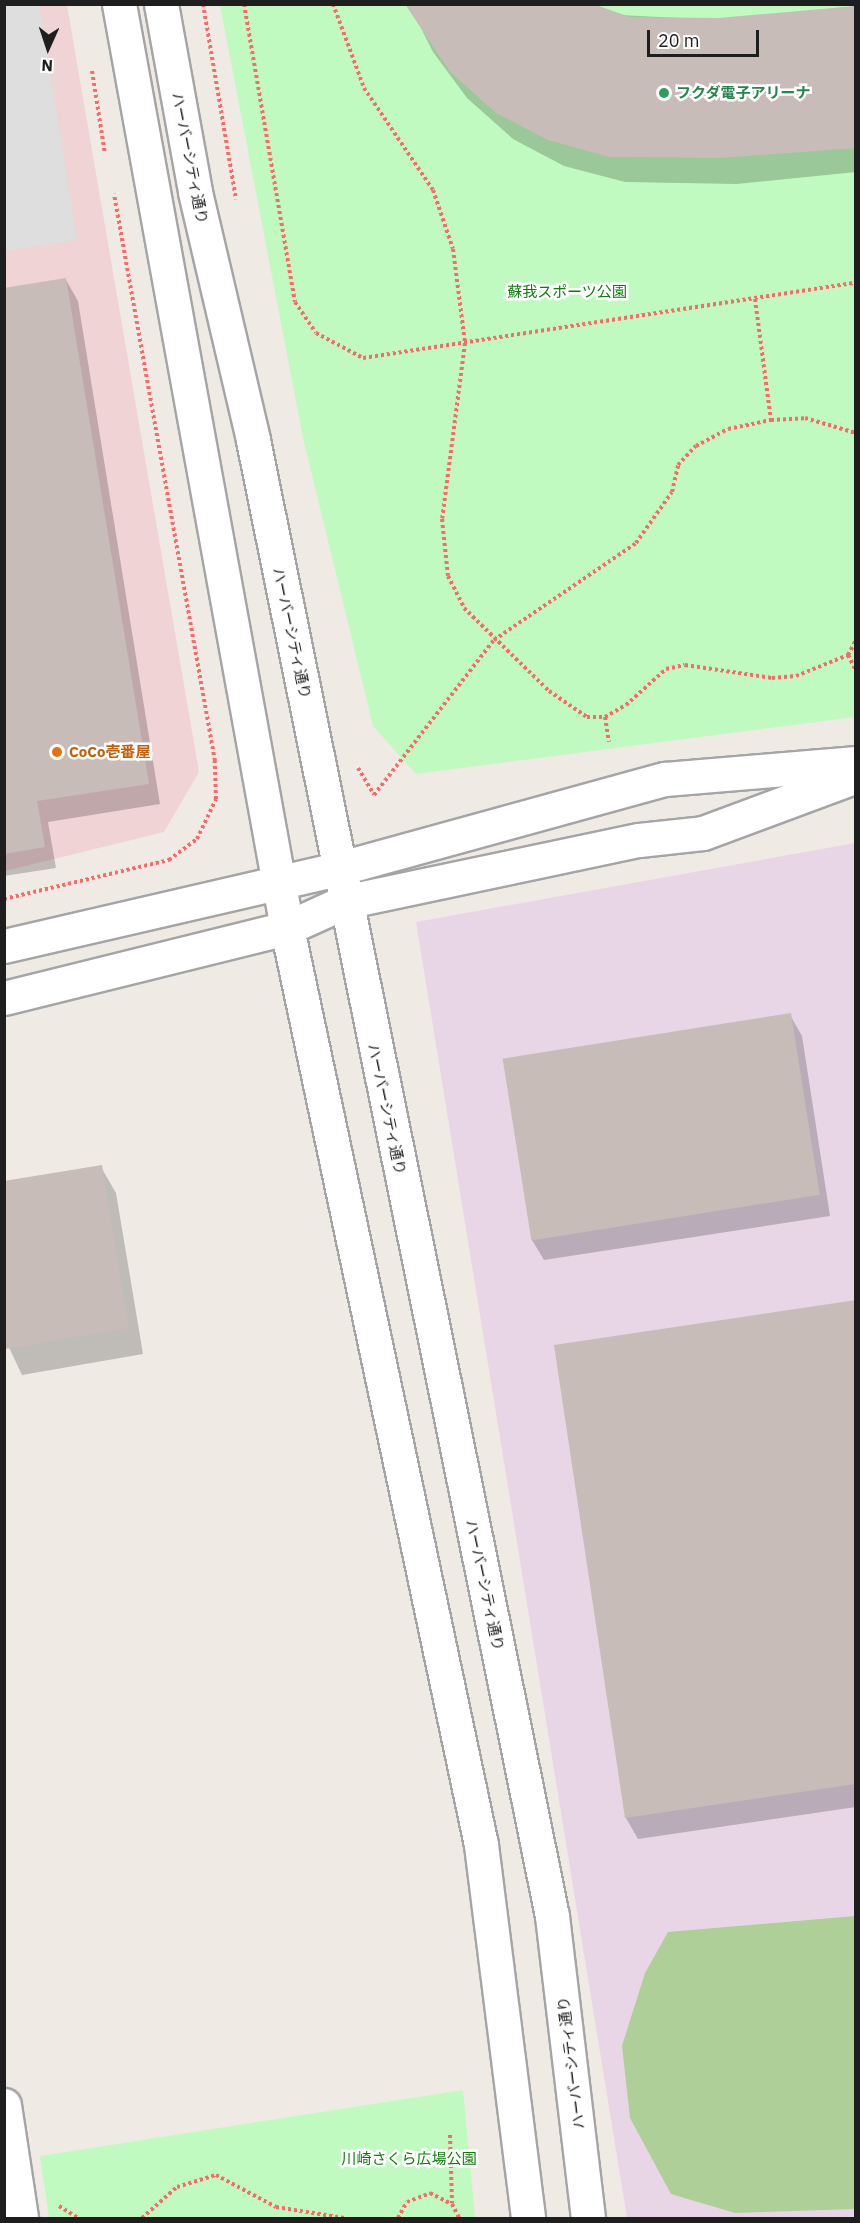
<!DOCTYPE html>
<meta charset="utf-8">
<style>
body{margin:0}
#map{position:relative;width:860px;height:2223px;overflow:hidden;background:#efeae4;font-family:"IBM Plex Sans","Noto Sans JP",sans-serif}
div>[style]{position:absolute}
.commercial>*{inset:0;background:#f0d3d5}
.industrial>*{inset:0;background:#e8d6e7}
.forest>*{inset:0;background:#aecf98}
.park>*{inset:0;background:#c1fac0}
.parking>*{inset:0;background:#dedede}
.shadow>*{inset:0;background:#0003}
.building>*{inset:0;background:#c7bcb7;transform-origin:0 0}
.path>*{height:4px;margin-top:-2px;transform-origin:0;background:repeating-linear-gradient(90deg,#fc6968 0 3px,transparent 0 6px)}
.roads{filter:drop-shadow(2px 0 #a5a5a5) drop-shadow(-2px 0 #a5a5a5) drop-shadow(0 2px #a5a5a5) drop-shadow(0 -2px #a5a5a5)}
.minor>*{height:33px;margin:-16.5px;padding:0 16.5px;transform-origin:16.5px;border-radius:16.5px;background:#fff}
.tertiary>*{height:33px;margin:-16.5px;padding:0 16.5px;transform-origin:16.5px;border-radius:16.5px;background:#fff}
.dots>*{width:16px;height:16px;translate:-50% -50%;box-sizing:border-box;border:3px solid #fff;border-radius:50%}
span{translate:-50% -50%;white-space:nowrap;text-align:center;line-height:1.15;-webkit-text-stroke:5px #fff;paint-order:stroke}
.leisure-label{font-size:15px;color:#27864d;font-weight:700}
.left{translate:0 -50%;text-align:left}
.street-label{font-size:15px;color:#1e1e1e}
.park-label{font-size:15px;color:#0c7e0a}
.food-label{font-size:15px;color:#c56008;font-weight:700}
.frame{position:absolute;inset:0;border:6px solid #1e1e1e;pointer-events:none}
.north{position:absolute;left:18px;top:18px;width:60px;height:60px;-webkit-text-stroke:4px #fff;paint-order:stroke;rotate:183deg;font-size:16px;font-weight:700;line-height:24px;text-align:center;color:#1e1e1e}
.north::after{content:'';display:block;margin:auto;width:21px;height:27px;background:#1e1e1e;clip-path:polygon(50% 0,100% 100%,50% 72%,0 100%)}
.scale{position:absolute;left:647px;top:30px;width:112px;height:27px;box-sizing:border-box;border:3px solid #1e1e1e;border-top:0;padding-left:8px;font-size:18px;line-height:21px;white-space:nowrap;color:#1e1e1e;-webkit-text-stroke:4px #fff;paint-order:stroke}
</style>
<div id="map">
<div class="commercial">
<div style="clip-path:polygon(4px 5px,67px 5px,199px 772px,164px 832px,5px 871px)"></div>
</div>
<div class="industrial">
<div style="clip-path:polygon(855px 843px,855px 2218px,627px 2218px,416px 922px)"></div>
</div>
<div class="forest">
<div style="clip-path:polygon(855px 1916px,855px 2209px,735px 2213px,671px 2194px,630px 2118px,622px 2046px,645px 1973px,668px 1932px)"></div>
</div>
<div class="park">
<div style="clip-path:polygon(220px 5px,855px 5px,855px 717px,416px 774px,373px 726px,303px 438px)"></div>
<div style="clip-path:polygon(463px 2090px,475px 2218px,49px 2218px,40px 2156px)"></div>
</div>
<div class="parking">
<div style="clip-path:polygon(5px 4px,39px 5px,77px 240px,5px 251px)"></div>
</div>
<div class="shadow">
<div style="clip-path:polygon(409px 4px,718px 20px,856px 6px,856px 172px,737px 184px,625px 182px,564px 166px,513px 139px,467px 98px,433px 52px)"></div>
<div style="clip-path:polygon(66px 280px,78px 301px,160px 804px,48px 822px,56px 868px,4px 876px,4px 290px)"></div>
<div style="clip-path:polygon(790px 1015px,802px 1036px,830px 1216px,544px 1260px,532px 1240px)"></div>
<div style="clip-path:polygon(101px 1167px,116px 1193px,143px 1354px,22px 1375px,4px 1337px,4px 1183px)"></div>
<div style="clip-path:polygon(856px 1302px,856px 1807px,638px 1839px,626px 1818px,556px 1346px)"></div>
</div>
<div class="building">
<div style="clip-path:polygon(405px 4px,593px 4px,630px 17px,718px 18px,856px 6px,856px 148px,721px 158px,609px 157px,548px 140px,496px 113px,450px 72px)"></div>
<div style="clip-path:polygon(66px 278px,149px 784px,37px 801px,45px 847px,4px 854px,4px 288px)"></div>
<div style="left:791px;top:1013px;width:184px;height:292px;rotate:81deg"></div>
<div style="clip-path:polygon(102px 1165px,129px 1328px,5px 1349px,4px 1181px)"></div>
<div style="clip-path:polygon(856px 1300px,856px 1784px,625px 1818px,554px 1345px)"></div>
</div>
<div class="path">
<div style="left:203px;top:4px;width:198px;rotate:80.4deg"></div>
<div style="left:244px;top:4px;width:302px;rotate:80.3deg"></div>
<div style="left:295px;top:302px;width:37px;rotate:56deg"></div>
<div style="left:316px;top:333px;width:53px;rotate:28deg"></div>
<div style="left:363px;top:358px;width:499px;rotate:-8.7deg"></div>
<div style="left:333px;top:4px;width:90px;rotate:69.7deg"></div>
<div style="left:364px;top:88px;width:123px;rotate:55.9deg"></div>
<div style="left:433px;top:190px;width:62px;rotate:71.3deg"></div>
<div style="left:453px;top:249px;width:95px;rotate:82.7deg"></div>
<div style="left:465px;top:343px;width:177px;rotate:97.4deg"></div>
<div style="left:442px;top:519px;width:57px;rotate:84deg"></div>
<div style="left:448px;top:576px;width:36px;rotate:63deg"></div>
<div style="left:464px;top:608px;width:119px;rotate:44.3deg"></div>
<div style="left:549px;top:691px;width:46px;rotate:34.4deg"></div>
<div style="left:587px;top:717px;width:18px"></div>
<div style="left:605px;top:717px;width:24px;rotate:-30deg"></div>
<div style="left:626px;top:705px;width:54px;rotate:-42deg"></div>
<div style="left:666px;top:669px;width:19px;rotate:-12deg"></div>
<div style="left:685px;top:665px;width:88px;rotate:8.5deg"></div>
<div style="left:772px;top:678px;width:24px;rotate:-5deg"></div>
<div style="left:796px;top:676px;width:56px;rotate:-22deg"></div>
<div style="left:848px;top:655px;width:17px;rotate:-62deg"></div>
<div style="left:92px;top:71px;width:84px;rotate:81.1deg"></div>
<div style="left:755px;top:299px;width:122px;rotate:82.5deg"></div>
<div style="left:848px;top:655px;width:18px;rotate:63deg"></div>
<div style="left:605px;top:717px;width:25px;rotate:81deg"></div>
<div style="left:358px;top:768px;width:31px;rotate:59deg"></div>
<div style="left:374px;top:795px;width:196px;rotate:-52.3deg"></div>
<div style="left:494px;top:640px;width:172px;rotate:-34.3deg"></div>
<div style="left:636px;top:543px;width:62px;rotate:-54.8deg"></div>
<div style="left:672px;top:492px;width:28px;rotate:-77deg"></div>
<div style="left:678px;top:465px;width:26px;rotate:-47deg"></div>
<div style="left:696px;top:446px;width:36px;rotate:-28deg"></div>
<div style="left:728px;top:429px;width:44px;rotate:-11.8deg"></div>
<div style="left:771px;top:420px;width:34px;rotate:-3deg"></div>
<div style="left:805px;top:418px;width:53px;rotate:16.4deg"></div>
<div style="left:4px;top:899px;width:170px;rotate:-13.3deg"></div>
<div style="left:169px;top:860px;width:35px;rotate:-37deg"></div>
<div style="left:197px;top:839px;width:44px;rotate:-64.6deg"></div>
<div style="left:216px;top:799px;width:38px;rotate:-92deg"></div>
<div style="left:215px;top:761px;width:576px;rotate:-100.1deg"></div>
<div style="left:450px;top:2135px;width:68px;rotate:88.3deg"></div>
<div style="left:59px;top:2206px;width:22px;rotate:32deg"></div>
<div style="left:142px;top:2218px;width:47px;rotate:-41.5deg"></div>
<div style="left:177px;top:2187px;width:41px;rotate:-17.1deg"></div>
<div style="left:216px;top:2175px;width:68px;rotate:28.1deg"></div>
<div style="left:276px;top:2207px;width:69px;rotate:9.2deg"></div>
<div style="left:398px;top:2218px;width:18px;rotate:-61deg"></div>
<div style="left:407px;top:2202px;width:25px;rotate:-21deg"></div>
<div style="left:430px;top:2193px;width:25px;rotate:27deg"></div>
<div style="left:452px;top:2204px;width:16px;rotate:63deg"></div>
</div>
<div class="roads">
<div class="minor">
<div style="left:341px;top:868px;width:336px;rotate:-15.4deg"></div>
<div style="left:665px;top:779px;width:192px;rotate:-4.8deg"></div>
<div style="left:344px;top:902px;width:301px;rotate:-11.9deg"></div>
<div style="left:639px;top:840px;width:64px;rotate:-6.2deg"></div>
<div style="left:703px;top:833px;width:163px;rotate:-20.4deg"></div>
</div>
<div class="tertiary">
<div style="left:119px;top:4px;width:939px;rotate:79.7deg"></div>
<div style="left:287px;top:928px;width:937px;rotate:78.05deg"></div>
<div style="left:481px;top:1845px;width:376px;rotate:82.8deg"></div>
<div style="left:161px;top:4px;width:191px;rotate:79.7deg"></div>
<div style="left:195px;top:192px;width:255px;rotate:76.8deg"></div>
<div style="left:253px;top:440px;width:1506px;rotate:78.55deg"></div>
<div style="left:552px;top:1916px;width:304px;rotate:83.2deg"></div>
<div style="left:4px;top:946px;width:346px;rotate:-13deg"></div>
<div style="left:4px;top:998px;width:292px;rotate:-13.9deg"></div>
<div style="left:287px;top:928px;width:63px;rotate:-24.5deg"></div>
<div style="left:4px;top:2105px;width:114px;rotate:81.4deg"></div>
</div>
</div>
<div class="dots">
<div style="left:664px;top:93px;background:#2e9e5b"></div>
<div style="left:57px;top:752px;background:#e8710a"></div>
</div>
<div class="leisure-label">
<span class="left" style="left:676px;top:93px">フクダ電子アリーナ</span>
</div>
<div class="street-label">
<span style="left:190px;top:158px;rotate:79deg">ハーバーシティ通り</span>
<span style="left:292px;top:633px;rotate:78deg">ハーバーシティ通り</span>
<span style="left:387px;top:1109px;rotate:78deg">ハーバーシティ通り</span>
<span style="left:485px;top:1585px;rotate:78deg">ハーバーシティ通り</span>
<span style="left:571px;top:2063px;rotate:-97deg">ハーバーシティ通り</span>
</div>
<div class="park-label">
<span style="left:567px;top:292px">蘇我スポーツ公園</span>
<span style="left:409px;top:2159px">川崎さくら広場公園</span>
</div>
<div class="food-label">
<span class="left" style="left:69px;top:752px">CoCo壱番屋</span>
</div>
<div class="frame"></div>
<div class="north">N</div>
<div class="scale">20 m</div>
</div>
